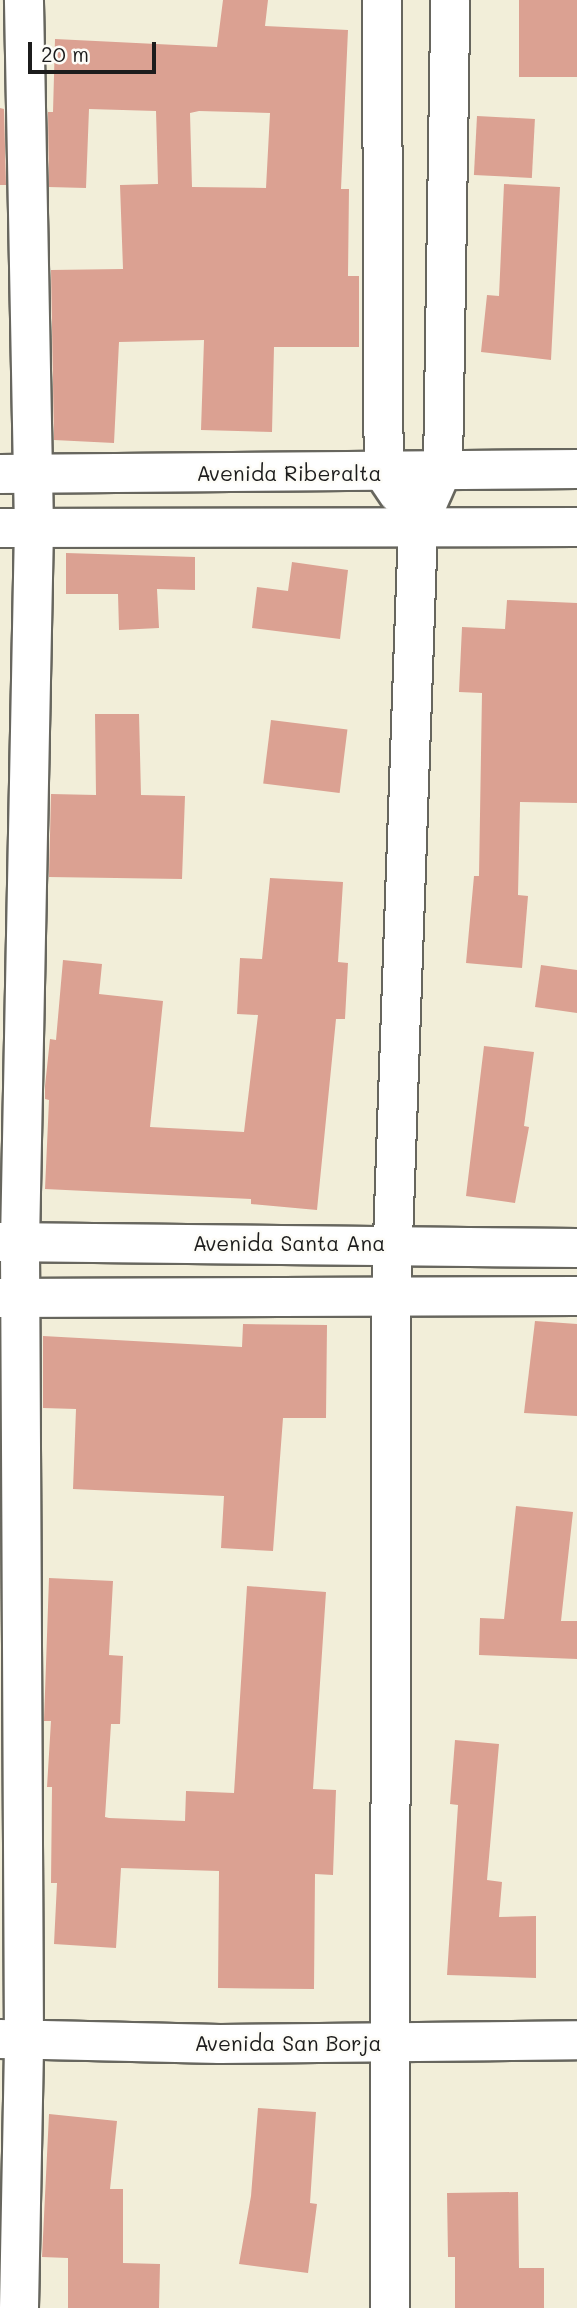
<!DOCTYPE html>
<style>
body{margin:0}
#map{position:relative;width:577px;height:2308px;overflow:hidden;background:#f2eed9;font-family:Mali,sans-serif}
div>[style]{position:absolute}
.building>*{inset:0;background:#dba192;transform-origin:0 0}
.roads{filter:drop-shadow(2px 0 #67665e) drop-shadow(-2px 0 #67665e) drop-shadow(0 2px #67665e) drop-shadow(0 -2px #67665e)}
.minor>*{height:38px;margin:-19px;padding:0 19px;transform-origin:19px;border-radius:19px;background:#fff}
span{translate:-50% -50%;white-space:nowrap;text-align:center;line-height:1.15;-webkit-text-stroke:5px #fdfcf7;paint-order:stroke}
.street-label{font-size:21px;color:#1c1c1c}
.scale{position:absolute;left:28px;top:42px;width:128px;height:32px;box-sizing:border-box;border:4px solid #1c1c1c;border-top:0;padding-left:9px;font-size:21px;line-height:24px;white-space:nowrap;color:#1c1c1c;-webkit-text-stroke:5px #fdfcf7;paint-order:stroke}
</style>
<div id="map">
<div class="building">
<div style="clip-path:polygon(evenodd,223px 0,268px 0,265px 26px,348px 30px,341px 189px,349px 189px,348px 276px,359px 276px,359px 347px,274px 347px,272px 432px,201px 430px,204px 340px,119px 342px,114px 443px,54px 440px,51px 270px,123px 269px,120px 185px,158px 184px,156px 111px,89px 109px,86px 188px,49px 187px,48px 112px,53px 112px,55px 39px,217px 47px,223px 0,199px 111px,270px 113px,266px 188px,192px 187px,190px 113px,199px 111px)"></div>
<div style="left:519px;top:0;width:58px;height:77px"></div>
<div style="clip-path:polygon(0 108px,4px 109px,6px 185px,0 185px)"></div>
<div style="left:477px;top:116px;width:58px;height:59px;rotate:3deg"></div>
<div style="clip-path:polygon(504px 184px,560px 187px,551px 360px,481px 352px,487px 295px,499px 296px)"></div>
<div style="clip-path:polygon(66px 553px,195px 557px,195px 590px,157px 589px,159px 628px,119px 630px,118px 594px,66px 594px)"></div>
<div style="clip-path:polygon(292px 562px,348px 570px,340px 639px,252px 628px,257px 587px,288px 591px)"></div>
<div style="clip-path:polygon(507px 600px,577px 603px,577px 803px,520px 802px,518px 895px,528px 896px,522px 968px,466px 963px,474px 876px,479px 876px,482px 693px,459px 692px,462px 627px,505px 629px)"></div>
<div style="clip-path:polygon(95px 714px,139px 714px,141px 795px,185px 796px,182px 879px,49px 877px,51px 794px,96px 795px)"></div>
<div style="left:271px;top:720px;width:77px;height:64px;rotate:7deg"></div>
<div style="clip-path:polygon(270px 878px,343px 882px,338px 962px,348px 963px,345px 1019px,336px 1019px,317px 1210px,251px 1204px,251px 1199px,45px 1189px,49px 1100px,45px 1099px,45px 1086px,50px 1039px,56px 1040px,63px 960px,102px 964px,99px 994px,163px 1001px,150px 1127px,244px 1132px,258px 1015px,237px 1014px,240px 958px,262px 959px)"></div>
<div style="clip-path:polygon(541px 965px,577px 970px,577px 1013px,535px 1007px)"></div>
<div style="clip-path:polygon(484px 1046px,534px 1052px,524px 1126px,529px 1127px,515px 1203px,466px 1196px)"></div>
<div style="clip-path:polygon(535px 1321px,577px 1324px,577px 1416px,524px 1413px)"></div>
<div style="clip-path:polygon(243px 1324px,327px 1325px,326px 1418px,283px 1418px,273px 1551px,221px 1548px,224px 1496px,73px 1489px,76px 1409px,43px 1408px,43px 1336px,242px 1347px)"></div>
<div style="clip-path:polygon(516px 1506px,573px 1512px,561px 1621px,577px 1621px,577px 1659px,479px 1655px,480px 1618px,504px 1619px)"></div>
<div style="clip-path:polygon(49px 1578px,113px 1581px,109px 1655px,123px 1656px,120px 1724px,111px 1724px,105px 1817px,109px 1818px,185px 1821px,186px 1791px,234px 1793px,247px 1586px,326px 1592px,313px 1789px,336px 1790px,333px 1875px,315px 1874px,314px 1989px,218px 1988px,219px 1871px,121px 1868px,116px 1948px,54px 1944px,57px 1883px,51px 1883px,52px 1787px,47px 1787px,51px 1721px,44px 1721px)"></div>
<div style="clip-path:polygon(455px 1740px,499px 1744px,487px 1880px,502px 1882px,499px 1917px,536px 1916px,536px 1978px,447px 1975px,458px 1805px,450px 1804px)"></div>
<div style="clip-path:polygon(258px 2108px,316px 2112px,310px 2203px,317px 2204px,308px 2273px,239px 2264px,251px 2196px)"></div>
<div style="clip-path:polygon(49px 2114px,117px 2121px,110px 2189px,123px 2189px,123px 2263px,160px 2264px,159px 2308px,68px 2308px,68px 2258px,42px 2257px)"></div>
<div style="clip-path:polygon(518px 2192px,519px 2268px,544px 2268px,544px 2308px,455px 2308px,455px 2257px,448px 2257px,447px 2193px)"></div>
</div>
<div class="roads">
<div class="minor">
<div style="left:382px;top:0;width:473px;rotate:89.8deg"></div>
<div style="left:384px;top:473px;width:25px;rotate:56deg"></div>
<div style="left:0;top:474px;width:577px;rotate:-0.5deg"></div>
<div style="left:0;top:528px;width:577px;rotate:-0.1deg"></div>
<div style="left:0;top:1242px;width:577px;rotate:0.6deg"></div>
<div style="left:0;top:1298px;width:577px;rotate:-0.2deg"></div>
<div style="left:0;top:2039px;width:220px;rotate:1.3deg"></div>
<div style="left:220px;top:2044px;width:357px;rotate:-0.6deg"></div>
<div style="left:19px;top:2308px;width:268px;rotate:-88.9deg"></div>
<div style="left:24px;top:2040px;width:797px;rotate:-90.29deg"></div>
<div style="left:20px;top:1243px;width:715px;rotate:-88.88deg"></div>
<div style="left:34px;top:528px;width:528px;rotate:-91.09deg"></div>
<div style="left:390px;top:2308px;width:1012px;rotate:-89.94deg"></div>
<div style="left:391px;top:1296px;width:771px;rotate:-87.99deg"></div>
<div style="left:418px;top:525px;width:62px;rotate:-66.3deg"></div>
<div style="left:443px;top:468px;width:468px;rotate:-89.1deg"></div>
</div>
</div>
<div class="street-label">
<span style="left:289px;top:473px">Avenida Riberalta</span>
<span style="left:289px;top:1243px">Avenida Santa Ana</span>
<span style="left:288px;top:2043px">Avenida San Borja</span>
</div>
<div class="scale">20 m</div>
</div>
